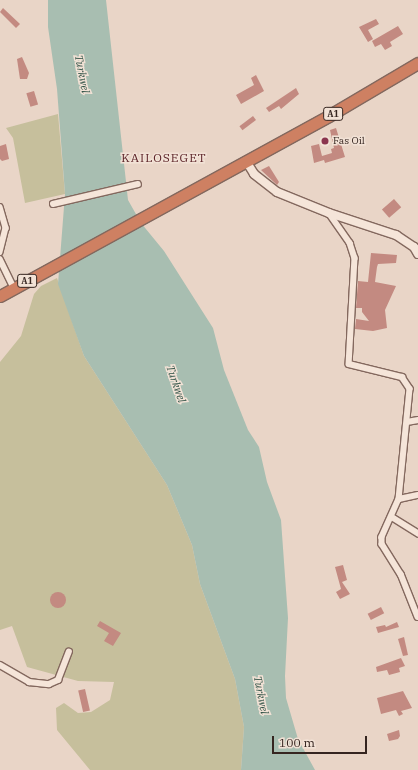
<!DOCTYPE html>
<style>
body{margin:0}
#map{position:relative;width:418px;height:770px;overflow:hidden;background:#e9d5c7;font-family:"IBM Plex Serif",serif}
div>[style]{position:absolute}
.green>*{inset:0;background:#c6bf9c}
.water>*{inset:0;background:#a8beb1}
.building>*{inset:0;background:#c38a81;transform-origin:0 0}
.round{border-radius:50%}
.roads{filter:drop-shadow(1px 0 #83685e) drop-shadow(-1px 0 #83685e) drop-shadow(0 1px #83685e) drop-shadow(0 -1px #83685e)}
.street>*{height:5.5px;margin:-2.75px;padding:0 2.75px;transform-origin:2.75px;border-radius:2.75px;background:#f5e5d9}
.secondary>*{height:8px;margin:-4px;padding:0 4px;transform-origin:4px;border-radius:4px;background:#f5e5d9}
.highway>*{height:11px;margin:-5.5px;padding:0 5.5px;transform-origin:5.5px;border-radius:5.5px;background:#ce8062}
.dots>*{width:11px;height:11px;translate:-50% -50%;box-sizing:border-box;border:2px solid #f2e2d6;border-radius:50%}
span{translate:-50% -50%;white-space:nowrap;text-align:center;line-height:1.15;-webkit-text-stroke:3px #f2e2d6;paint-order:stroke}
.shield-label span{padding:1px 3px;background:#f2e2d6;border:1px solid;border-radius:3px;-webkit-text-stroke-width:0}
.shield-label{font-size:9px;color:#352520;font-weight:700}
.poi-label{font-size:10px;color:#352520}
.left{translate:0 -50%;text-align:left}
.water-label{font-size:11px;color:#315347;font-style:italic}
.quarter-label{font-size:12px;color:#5d2529;letter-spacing:1px}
.scale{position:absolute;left:272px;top:736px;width:95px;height:18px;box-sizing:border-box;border:2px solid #352520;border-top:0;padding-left:5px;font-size:12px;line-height:14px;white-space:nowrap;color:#352520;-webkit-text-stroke:3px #f2e2d6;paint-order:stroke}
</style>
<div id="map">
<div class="green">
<div style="clip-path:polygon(58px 114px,65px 194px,25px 203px,13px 138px,6px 128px)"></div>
<div style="clip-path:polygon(57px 278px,84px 356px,167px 485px,192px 545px,200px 584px,235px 679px,244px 727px,241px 770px,90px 770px,57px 730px,56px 708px,64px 703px,78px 713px,91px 712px,110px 700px,114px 682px,78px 681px,27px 667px,12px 626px,0 630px,0 362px,21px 336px,34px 294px,41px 286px)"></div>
</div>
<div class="water">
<div style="clip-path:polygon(48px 0,106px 0,128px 200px,141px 223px,164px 251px,213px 328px,224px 370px,248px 430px,259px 447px,267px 482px,281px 520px,288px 618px,285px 676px,286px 698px,298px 739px,315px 770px,241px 770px,244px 727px,235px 679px,200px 584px,192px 545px,167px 485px,84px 356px,58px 284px,65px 194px,57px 89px,48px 27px)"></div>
</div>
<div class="building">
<div style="clip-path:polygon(3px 8px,20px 24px,16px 28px,0 12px)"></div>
<div style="clip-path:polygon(376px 19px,379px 24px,368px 30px,373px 39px,368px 42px,359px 27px)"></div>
<div style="clip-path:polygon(398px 26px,403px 34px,390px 42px,392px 46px,385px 50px,381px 44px,375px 47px,372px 41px)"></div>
<div style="clip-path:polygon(22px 57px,29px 73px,27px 79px,20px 79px,17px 59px)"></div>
<div style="clip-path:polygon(256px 75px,264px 91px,241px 104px,236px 95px,254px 85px,251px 78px)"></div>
<div style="clip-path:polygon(296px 88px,299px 94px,281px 109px,279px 106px,269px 112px,266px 108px)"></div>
<div style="left:34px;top:91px;width:14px;height:8px;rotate:73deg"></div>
<div style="left:253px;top:116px;width:5px;height:17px;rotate:53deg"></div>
<div style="clip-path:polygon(336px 128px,345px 157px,325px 163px,324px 160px,314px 163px,311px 146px,319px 144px,322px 156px,332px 153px,331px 149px,334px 148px,330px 130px)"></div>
<div style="clip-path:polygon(6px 144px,9px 159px,2px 161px,0 159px,0 146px)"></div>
<div style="clip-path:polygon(269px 166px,279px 182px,277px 185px,261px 170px)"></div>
<div style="left:394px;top:199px;width:11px;height:16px;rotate:49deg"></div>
<div style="clip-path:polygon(371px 253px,397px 255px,396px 263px,378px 264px,377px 267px,375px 282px,396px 286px,385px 310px,387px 328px,373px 331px,355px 329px,356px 319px,369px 321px,362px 312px,362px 308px,356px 308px,358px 281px,368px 282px)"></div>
<div style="clip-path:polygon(343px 565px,347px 580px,342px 582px,350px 594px,340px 599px,336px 592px,341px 589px,335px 567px)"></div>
<div class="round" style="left:50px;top:592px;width:16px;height:16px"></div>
<div style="left:381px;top:607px;width:7px;height:15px;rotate:63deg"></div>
<div style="clip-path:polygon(100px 621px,121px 633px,113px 646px,104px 641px,109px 633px,97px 626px)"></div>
<div style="clip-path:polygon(397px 622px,399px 627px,378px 633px,376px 627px,385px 625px,386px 627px)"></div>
<div style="clip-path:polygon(404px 637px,408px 655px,403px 656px,398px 639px)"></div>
<div style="clip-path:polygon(401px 658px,405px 666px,399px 668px,400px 672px,389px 675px,387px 670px,377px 672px,376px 667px)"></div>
<div style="left:85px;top:689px;width:22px;height:7px;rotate:77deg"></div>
<div style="clip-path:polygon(403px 691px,412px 708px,401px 711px,403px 714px,399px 716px,396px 710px,381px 714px,377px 698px)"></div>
<div style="clip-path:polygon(399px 730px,400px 736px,398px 739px,389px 741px,387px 734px)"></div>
</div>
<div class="roads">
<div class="street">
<div style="left:53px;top:204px;width:87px;rotate:-13.2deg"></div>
<div style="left:0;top:207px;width:22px;rotate:74deg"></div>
<div style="left:6px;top:228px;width:25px;rotate:104deg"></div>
<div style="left:329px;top:213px;width:37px;rotate:55deg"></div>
<div style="left:350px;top:243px;width:16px;rotate:72deg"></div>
<div style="left:355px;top:258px;width:106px;rotate:93.2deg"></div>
<div style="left:349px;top:364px;width:55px;rotate:13.8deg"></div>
<div style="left:402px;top:377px;width:14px;rotate:56deg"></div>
<div style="left:410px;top:389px;width:111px;rotate:95.7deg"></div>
<div style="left:399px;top:499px;width:42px;rotate:114.1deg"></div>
<div style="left:382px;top:537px;width:7px;rotate:90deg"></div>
<div style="left:382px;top:544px;width:36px;rotate:58deg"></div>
<div style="left:401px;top:574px;width:46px;rotate:68.4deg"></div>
<div style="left:0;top:259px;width:32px;rotate:64deg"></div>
<div style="left:407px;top:422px;width:11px;rotate:-10deg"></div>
<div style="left:399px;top:499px;width:19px;rotate:-12deg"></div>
<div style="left:392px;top:517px;width:31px;rotate:32deg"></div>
<div style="left:0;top:665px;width:34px;rotate:30deg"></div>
<div style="left:29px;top:682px;width:20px;rotate:6deg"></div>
<div style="left:49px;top:684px;width:10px;rotate:-24deg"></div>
<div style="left:58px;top:680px;width:30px;rotate:-69deg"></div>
</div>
<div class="secondary">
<div style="left:246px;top:161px;width:15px;rotate:58deg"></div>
<div style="left:254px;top:174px;width:29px;rotate:38deg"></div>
<div style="left:277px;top:192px;width:56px;rotate:22deg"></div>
<div style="left:329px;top:213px;width:71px;rotate:18.2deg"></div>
<div style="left:396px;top:235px;width:22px;rotate:34deg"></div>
<div style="left:414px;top:247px;width:8px;rotate:60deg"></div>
</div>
<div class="highway">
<div style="left:0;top:296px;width:376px;rotate:-28.7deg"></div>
<div style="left:330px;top:115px;width:102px;rotate:-30.6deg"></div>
</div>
</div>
<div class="dots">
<div style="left:325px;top:141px;background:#8b354e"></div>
</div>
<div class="shield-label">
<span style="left:333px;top:114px">A1</span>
<span style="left:27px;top:281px">A1</span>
</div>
<div class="poi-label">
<span class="left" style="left:333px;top:141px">Fas Oil</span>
</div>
<div class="water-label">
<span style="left:82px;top:74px;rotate:79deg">Turkwel</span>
<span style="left:176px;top:384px;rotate:71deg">Turkwel</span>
<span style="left:261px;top:695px;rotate:79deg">Turkwel</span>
</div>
<div class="quarter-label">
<span style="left:164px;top:158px">KAILOSEGET</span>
</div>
<div class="scale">100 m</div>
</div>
